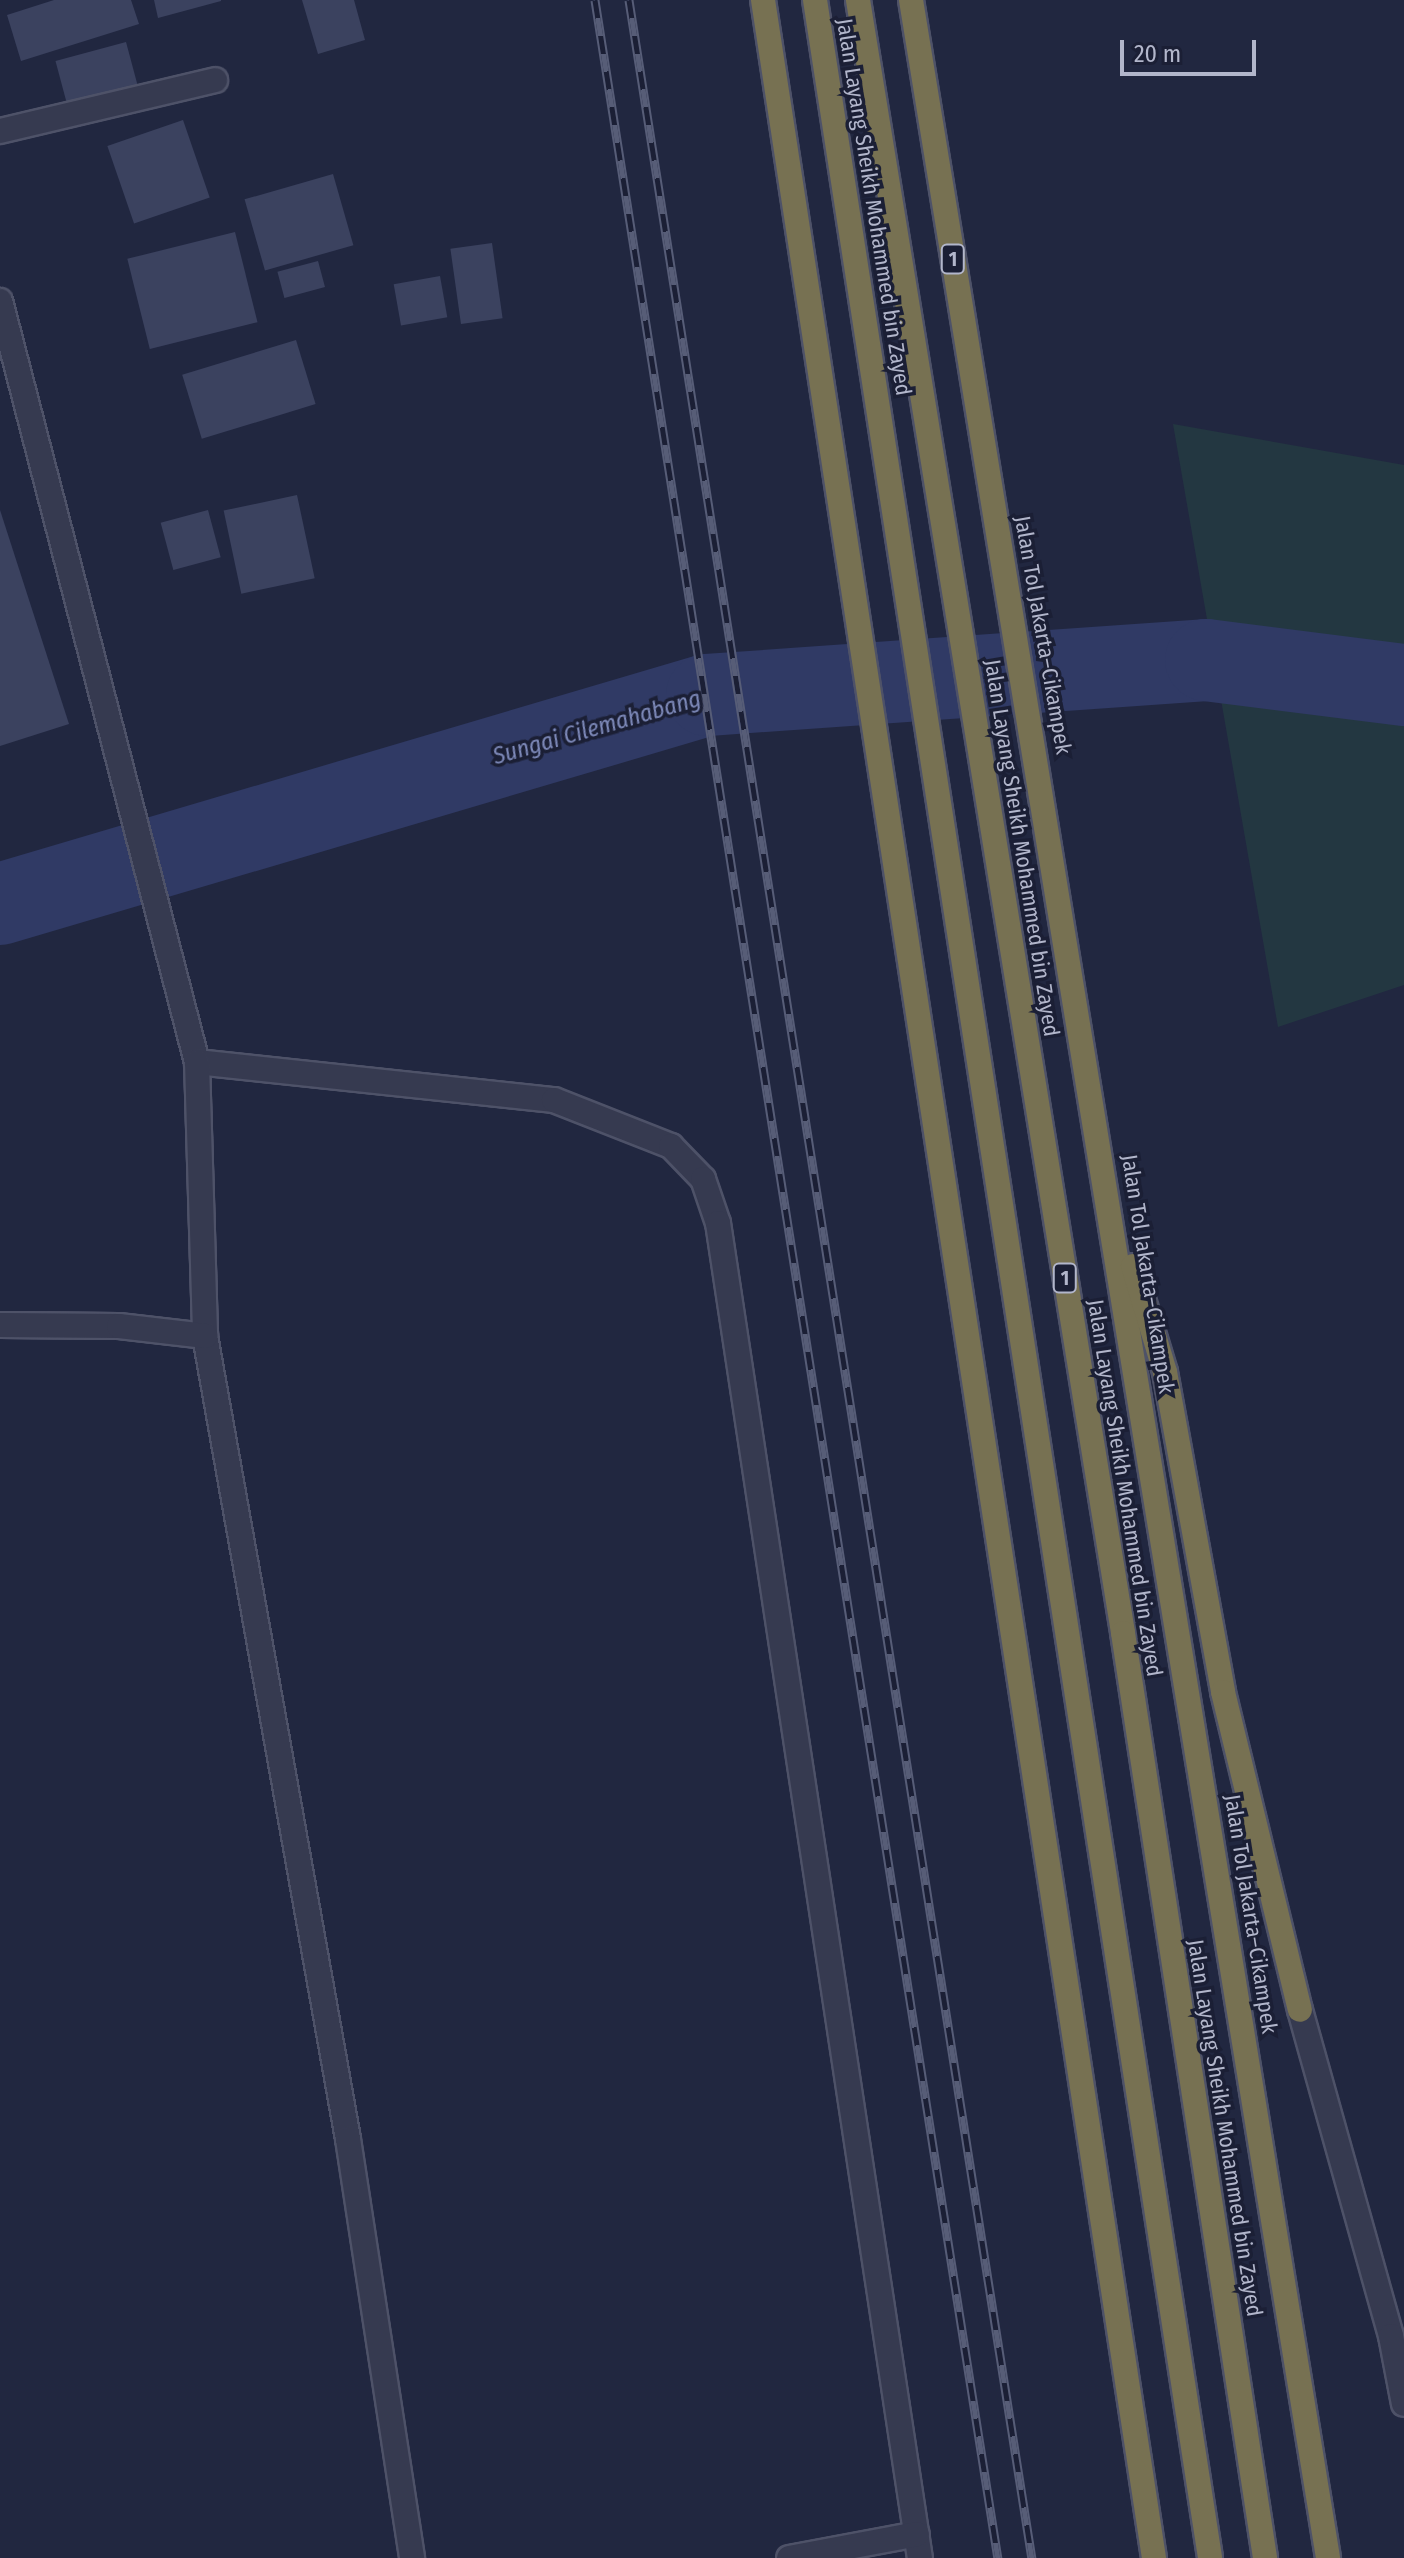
<!DOCTYPE html>
<meta charset="utf-8">
<style>
body{margin:0}
#map{position:relative;width:1404px;height:2558px;overflow:hidden;background:#212740;font-family:"Fira Sans Condensed",sans-serif}
div>[style]{position:absolute}
.green>*{inset:0;background:#233741}
.river>*{height:82px;margin:-41px;padding:0 41px;transform-origin:41px;border-radius:41px;background:#303a65}
.building>*{inset:0;background:#3b425f;transform-origin:0 0}
.roads{filter:drop-shadow(2px 0 #4e5268) drop-shadow(-2px 0 #4e5268) drop-shadow(0 2px #4e5268) drop-shadow(0 -2px #4e5268)}
.minor>*{height:24px;margin:-12px;padding:0 12px;transform-origin:12px;border-radius:12px;background:#363a50}
.highway>*{height:24px;margin:-12px;padding:0 12px;transform-origin:12px;border-radius:12px;background:#777152}
.rail>*{height:9px;margin-top:-4.5px;transform-origin:0;background:repeating-linear-gradient(90deg,#1b1f35 0 18px,#575d77 0 36px);box-sizing:border-box;border-block:2px solid #575d77}
span{translate:-50% -50%;white-space:nowrap;text-align:center;line-height:1.15;-webkit-text-stroke:7px #1b1f35;paint-order:stroke}
.shield-label span{padding:2px 6px;background:#1b1f35;border:2px solid;border-radius:6px;-webkit-text-stroke-width:0}
.shield-label{font-size:20px;color:#b2b6cb;font-weight:700}
.street-label{font-size:22px;color:#b2b6cb}
.water-label{font-size:24px;color:#7e8aba;font-style:italic}
.scale{position:absolute;left:1120px;top:40px;width:136px;height:36px;box-sizing:border-box;border:4px solid #b2b6cb;border-top:0;padding-left:10px;font-size:24px;line-height:28px;white-space:nowrap;color:#b2b6cb;-webkit-text-stroke:6px #1b1f35;paint-order:stroke}
</style>
<div id="map">
<div class="green">
<div style="clip-path:polygon(1173px 424px,1404px 465px,1404px 985px,1278px 1027px)"></div>
</div>
<div class="river">
<div style="left:0;top:904px;width:737px;rotate:-16.47deg"></div>
<div style="left:707px;top:695px;width:500px;rotate:-4.01deg"></div>
<div style="left:1206px;top:660px;width:200px;rotate:7.2deg"></div>
</div>
<div class="building">
<div style="clip-path:polygon(54px 0,131px 0,139px 24px,21px 61px,7px 15px)"></div>
<div style="clip-path:polygon(154px 0,221px 0,221px 1px,158px 18px)"></div>
<div style="clip-path:polygon(302px 0,354px 0,365px 40px,318px 54px)"></div>
<div style="left:126px;top:42px;width:51px;height:73px;rotate:75deg"></div>
<div style="left:183px;top:120px;width:82px;height:80px;rotate:71deg"></div>
<div style="left:333px;top:174px;width:74px;height:92px;rotate:74deg"></div>
<div style="left:235px;top:232px;width:93px;height:111px;rotate:76deg"></div>
<div style="left:492px;top:243px;width:76px;height:42px;rotate:82deg"></div>
<div style="left:318px;top:261px;width:27px;height:42px;rotate:75deg"></div>
<div style="left:440px;top:276px;width:42px;height:47px;rotate:80deg"></div>
<div style="left:296px;top:340px;width:67px;height:119px;rotate:73deg"></div>
<div style="left:297px;top:495px;width:85px;height:75px;rotate:78deg"></div>
<div style="clip-path:polygon(0 510px,69px 724px,0 746px)"></div>
<div style="left:208px;top:510px;width:49px;height:49px;rotate:75deg"></div>
</div>
<div class="roads">
<div class="minor">
<div style="left:0;top:131px;width:221px;rotate:-13.3deg"></div>
<div style="left:0;top:301px;width:786px;rotate:75.49deg"></div>
<div style="left:197px;top:1062px;width:359px;rotate:6.1deg"></div>
<div style="left:554px;top:1100px;width:126px;rotate:21.5deg"></div>
<div style="left:671px;top:1146px;width:46px;rotate:45.9deg"></div>
<div style="left:703px;top:1179px;width:46px;rotate:71.2deg"></div>
<div style="left:718px;top:1223px;width:1350px;rotate:81.4deg"></div>
<div style="left:197px;top:1062px;width:274px;rotate:88.3deg"></div>
<div style="left:205px;top:1336px;width:816px;rotate:79.9deg"></div>
<div style="left:348px;top:2139px;width:424px;rotate:81.3deg"></div>
<div style="left:0;top:1325px;width:119px;rotate:0.5deg"></div>
<div style="left:119px;top:1326px;width:87px;rotate:6.6deg"></div>
<div style="left:1300px;top:2010px;width:338px;rotate:74.4deg"></div>
<div style="left:1391px;top:2336px;width:69px;rotate:79.2deg"></div>
<div style="left:789px;top:2558px;width:130px;rotate:-10.6deg"></div>
</div>
<div class="highway">
<div style="left:763px;top:0;width:2588px;rotate:81.31deg"></div>
<div style="left:815px;top:0;width:2588px;rotate:81.22deg"></div>
<div style="left:858px;top:0;width:1654px;rotate:80.78deg"></div>
<div style="left:1123px;top:1633px;width:936px;rotate:81.27deg"></div>
<div style="left:911px;top:0;width:2592px;rotate:80.74deg"></div>
<div style="left:1133px;top:1266px;width:111px;rotate:73.2deg"></div>
<div style="left:1165px;top:1372px;width:325px;rotate:79.7deg"></div>
<div style="left:1223px;top:1692px;width:327px;rotate:76.4deg"></div>
</div>
</div>
<div class="rail">
<div style="left:595px;top:0;width:2590px;rotate:81.05deg"></div>
<div style="left:629px;top:0;width:2590px;rotate:81.05deg"></div>
</div>
<div class="shield-label">
<span style="left:953px;top:259px">1</span>
<span style="left:1065px;top:1278px">1</span>
</div>
<div class="street-label">
<span style="left:874px;top:207px;rotate:81deg">Jalan Layang Sheikh Mohammed bin Zayed</span>
<span style="left:1043px;top:635px;rotate:80deg">Jalan Tol Jakarta–Cikampek</span>
<span style="left:1022px;top:848px;rotate:81deg">Jalan Layang Sheikh Mohammed bin Zayed</span>
<span style="left:1148px;top:1274px;rotate:81deg">Jalan Tol Jakarta–Cikampek</span>
<span style="left:1125px;top:1488px;rotate:81deg">Jalan Layang Sheikh Mohammed bin Zayed</span>
<span style="left:1251px;top:1914px;rotate:81deg">Jalan Tol Jakarta–Cikampek</span>
<span style="left:1225px;top:2128px;rotate:81deg">Jalan Layang Sheikh Mohammed bin Zayed</span>
</div>
<div class="water-label">
<span style="left:597px;top:728px;rotate:-16deg">Sungai Cilemahabang</span>
</div>
<div class="scale">20 m</div>
</div>
